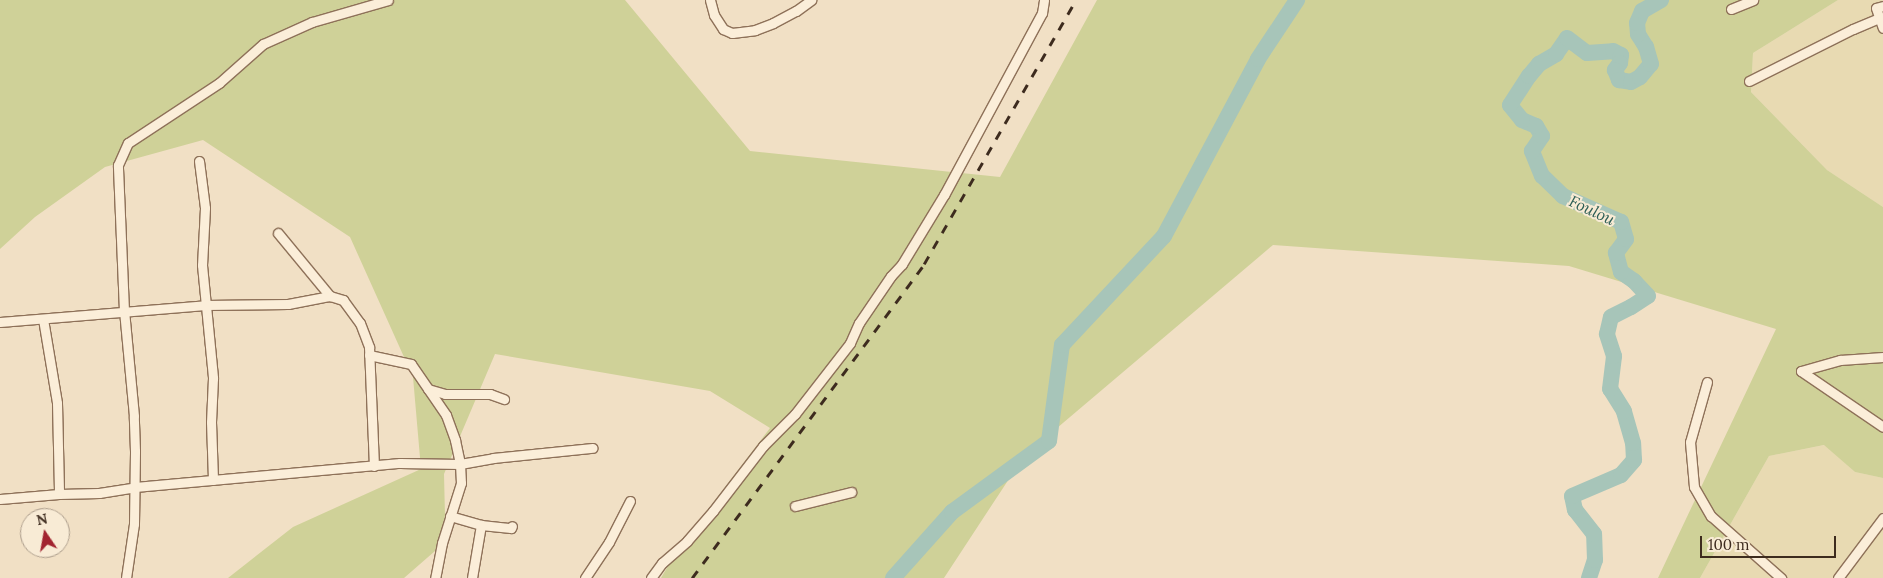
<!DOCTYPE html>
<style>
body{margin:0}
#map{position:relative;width:1883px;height:578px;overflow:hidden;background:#f1e0c5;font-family:Lora,serif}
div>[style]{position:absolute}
.farmland>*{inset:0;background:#e8dab2}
.green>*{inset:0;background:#cfd198}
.river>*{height:16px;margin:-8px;padding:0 8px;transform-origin:8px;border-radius:8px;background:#a7c5b9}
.roads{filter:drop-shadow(1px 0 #8e7159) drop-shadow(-1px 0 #8e7159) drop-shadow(0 1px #8e7159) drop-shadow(0 -1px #8e7159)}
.minor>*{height:9px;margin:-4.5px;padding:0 4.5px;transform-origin:4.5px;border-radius:4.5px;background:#fbeed9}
.rail>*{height:2.5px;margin-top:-1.25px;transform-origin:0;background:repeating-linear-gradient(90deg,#3d2b1e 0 9px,transparent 0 18px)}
span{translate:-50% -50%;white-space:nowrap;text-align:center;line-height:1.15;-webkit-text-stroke:4px #f8ebd5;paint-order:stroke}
.water-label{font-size:16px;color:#2d5e56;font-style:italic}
.north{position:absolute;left:20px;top:508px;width:50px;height:50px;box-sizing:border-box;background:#f8ebd5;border:1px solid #ad9e8c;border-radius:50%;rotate:348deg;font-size:14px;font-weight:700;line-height:20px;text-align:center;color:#3d2b1e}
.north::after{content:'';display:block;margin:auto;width:18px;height:22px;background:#a22531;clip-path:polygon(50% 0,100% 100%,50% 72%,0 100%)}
.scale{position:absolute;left:1700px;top:536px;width:136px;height:22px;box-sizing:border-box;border:2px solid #3d2b1e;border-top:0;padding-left:6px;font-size:15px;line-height:18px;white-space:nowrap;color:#3d2b1e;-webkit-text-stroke:4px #f8ebd5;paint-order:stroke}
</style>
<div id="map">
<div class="farmland">
<div style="clip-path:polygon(1838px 0,1883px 0,1883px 207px,1827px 170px,1751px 92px,1753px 53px)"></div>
<div style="clip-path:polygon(1825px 445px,1855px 472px,1883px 478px,1883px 578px,1700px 578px,1769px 456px)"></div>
</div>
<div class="green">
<div style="clip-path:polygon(0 0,625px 0,750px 151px,1000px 177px,1097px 0,1838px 0,1753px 53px,1751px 92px,1827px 170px,1883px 207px,1883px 478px,1855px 472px,1824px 445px,1769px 456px,1700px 578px,1658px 578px,1776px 329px,1569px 266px,1273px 245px,1024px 456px,944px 578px,661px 578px,678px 549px,770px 428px,710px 391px,495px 354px,444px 474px,445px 516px,435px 551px,404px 578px,228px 578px,293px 527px,421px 469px,413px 377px,350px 237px,203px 140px,105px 167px,35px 217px,0 249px)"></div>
</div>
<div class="river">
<div style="left:893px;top:578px;width:89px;rotate:-48.2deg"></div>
<div style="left:952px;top:512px;width:120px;rotate:-36.2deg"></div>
<div style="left:1049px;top:441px;width:97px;rotate:-82.3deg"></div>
<div style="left:1062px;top:345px;width:149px;rotate:-46.9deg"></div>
<div style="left:1164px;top:236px;width:200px;rotate:-62deg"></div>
<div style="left:1258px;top:59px;width:71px;rotate:-56.5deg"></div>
<div style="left:1589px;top:578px;width:19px;rotate:-72deg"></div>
<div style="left:1595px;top:560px;width:26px;rotate:-92deg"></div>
<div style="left:1594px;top:534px;width:31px;rotate:-128deg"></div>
<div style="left:1575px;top:510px;width:14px;rotate:-102deg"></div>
<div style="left:1572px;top:496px;width:53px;rotate:-23.2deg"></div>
<div style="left:1621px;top:475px;width:20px;rotate:-49deg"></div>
<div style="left:1634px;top:460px;width:17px;rotate:-93deg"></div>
<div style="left:1633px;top:443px;width:33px;rotate:-106deg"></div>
<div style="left:1624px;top:411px;width:26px;rotate:-122deg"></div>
<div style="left:1610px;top:389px;width:33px;rotate:-83deg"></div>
<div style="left:1614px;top:356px;width:23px;rotate:-108deg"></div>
<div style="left:1607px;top:334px;width:17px;rotate:-77deg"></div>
<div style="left:1611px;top:317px;width:22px;rotate:-27deg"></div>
<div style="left:1631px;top:307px;width:20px;rotate:-33deg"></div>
<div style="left:1648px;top:296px;width:21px;rotate:-133deg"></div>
<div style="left:1634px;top:281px;width:16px;rotate:-145deg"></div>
<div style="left:1621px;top:272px;width:20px;rotate:-105deg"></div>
<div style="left:1616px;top:253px;width:17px;rotate:-54deg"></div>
<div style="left:1626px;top:239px;width:18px;rotate:-106deg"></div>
<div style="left:1621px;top:222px;width:64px;rotate:-155.9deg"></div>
<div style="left:1563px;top:196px;width:29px;rotate:-136deg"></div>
<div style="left:1542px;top:176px;width:27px;rotate:-112deg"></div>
<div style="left:1532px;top:151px;width:18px;rotate:-56deg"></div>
<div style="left:1542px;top:136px;width:12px;rotate:-121deg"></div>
<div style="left:1536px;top:126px;width:15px;rotate:-157deg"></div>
<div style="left:1522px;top:120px;width:19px;rotate:-129deg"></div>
<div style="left:1510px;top:105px;width:35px;rotate:-57deg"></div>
<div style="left:1529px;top:76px;width:16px;rotate:-50deg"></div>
<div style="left:1539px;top:64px;width:20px;rotate:-30deg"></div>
<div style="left:1556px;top:54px;width:19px;rotate:-55deg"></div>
<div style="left:1567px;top:38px;width:25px;rotate:37deg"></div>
<div style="left:1587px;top:53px;width:26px;rotate:-4deg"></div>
<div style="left:1613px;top:51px;width:9px;rotate:27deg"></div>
<div style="left:1621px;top:55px;width:8px;rotate:97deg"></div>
<div style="left:1620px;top:63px;width:9px;rotate:126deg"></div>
<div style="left:1615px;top:70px;width:11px;rotate:68deg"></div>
<div style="left:1619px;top:80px;width:12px;rotate:9deg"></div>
<div style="left:1631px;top:82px;width:10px;rotate:-29deg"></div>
<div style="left:1640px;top:77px;width:17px;rotate:-50deg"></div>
<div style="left:1651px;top:64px;width:18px;rotate:-106deg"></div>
<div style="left:1646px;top:47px;width:15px;rotate:-122deg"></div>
<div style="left:1638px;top:34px;width:11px;rotate:-95deg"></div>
<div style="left:1637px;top:23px;width:13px;rotate:-67deg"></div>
<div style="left:1642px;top:11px;width:22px;rotate:-30deg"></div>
</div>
<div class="roads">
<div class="minor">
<div style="left:710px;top:0;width:16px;rotate:75deg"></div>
<div style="left:714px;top:15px;width:17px;rotate:57deg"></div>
<div style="left:723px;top:29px;width:10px;rotate:24deg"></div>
<div style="left:732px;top:33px;width:23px;rotate:-7deg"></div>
<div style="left:755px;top:30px;width:19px;rotate:-21deg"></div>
<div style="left:773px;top:23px;width:26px;rotate:-28deg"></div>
<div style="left:796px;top:11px;width:19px;rotate:-36deg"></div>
<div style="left:1883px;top:6px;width:7px;rotate:164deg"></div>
<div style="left:1876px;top:8px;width:21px;rotate:71deg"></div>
<div style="left:1731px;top:9px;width:24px;rotate:-22deg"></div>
<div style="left:1749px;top:81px;width:116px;rotate:-26.6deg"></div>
<div style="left:1853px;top:29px;width:28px;rotate:-23deg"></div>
<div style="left:199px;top:161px;width:47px;rotate:82.7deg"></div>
<div style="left:205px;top:208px;width:57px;rotate:93deg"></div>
<div style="left:202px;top:265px;width:114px;rotate:84.4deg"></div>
<div style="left:213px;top:378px;width:44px;rotate:92.6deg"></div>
<div style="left:211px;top:422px;width:58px;rotate:88deg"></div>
<div style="left:278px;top:233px;width:82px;rotate:50.5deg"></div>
<div style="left:43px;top:319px;width:85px;rotate:80.5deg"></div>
<div style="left:57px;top:403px;width:91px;rotate:88.7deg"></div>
<div style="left:0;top:322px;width:206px;rotate:-4.7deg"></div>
<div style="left:205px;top:305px;width:83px;rotate:-0.7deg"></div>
<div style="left:288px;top:304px;width:43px;rotate:-10.8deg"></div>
<div style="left:330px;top:296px;width:14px;rotate:17deg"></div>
<div style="left:343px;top:300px;width:29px;rotate:54deg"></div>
<div style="left:360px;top:323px;width:26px;rotate:69deg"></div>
<div style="left:369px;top:347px;width:119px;rotate:87.6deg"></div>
<div style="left:369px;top:355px;width:43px;rotate:12.1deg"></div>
<div style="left:411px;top:364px;width:62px;rotate:55.5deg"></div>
<div style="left:446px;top:415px;width:27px;rotate:70deg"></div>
<div style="left:455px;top:440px;width:25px;rotate:78deg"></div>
<div style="left:460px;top:464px;width:19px;rotate:87deg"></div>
<div style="left:461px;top:483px;width:63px;rotate:107.6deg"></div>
<div style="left:442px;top:543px;width:36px;rotate:101deg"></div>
<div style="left:1801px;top:371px;width:99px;rotate:34.3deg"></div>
<div style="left:1801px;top:371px;width:41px;rotate:-15.8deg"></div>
<div style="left:1840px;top:360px;width:43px;rotate:-4deg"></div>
<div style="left:1707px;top:382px;width:62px;rotate:105.8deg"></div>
<div style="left:1690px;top:442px;width:45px;rotate:84.9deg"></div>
<div style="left:1694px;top:487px;width:34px;rotate:60deg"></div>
<div style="left:1711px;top:516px;width:94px;rotate:41.5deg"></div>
<div style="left:428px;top:389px;width:18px;rotate:16deg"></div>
<div style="left:445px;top:394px;width:45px"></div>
<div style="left:490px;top:394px;width:15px;rotate:20deg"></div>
<div style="left:0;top:499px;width:59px;rotate:-4.8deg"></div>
<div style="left:59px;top:494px;width:40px;rotate:-1.4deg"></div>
<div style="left:99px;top:493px;width:36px;rotate:-9deg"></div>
<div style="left:135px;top:487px;width:266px;rotate:-5.2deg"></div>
<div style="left:400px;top:463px;width:60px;rotate:1deg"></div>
<div style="left:460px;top:464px;width:34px;rotate:-10deg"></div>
<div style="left:493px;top:458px;width:100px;rotate:-5.8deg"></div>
<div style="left:795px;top:506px;width:58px;rotate:-14deg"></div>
<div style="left:450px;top:516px;width:32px;rotate:16deg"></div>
<div style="left:481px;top:525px;width:30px;rotate:6deg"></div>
<div style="left:511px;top:528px;width:2px;rotate:-63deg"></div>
<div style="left:126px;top:578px;width:55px;rotate:-81.6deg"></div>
<div style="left:134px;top:524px;width:73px;rotate:-89.2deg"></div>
<div style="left:135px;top:451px;width:35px;rotate:-92deg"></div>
<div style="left:134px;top:416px;width:105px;rotate:-95.4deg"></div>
<div style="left:124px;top:311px;width:146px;rotate:-92.4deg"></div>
<div style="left:118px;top:165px;width:24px;rotate:-66deg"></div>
<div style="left:128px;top:143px;width:109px;rotate:-33.4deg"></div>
<div style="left:219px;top:83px;width:59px;rotate:-41.6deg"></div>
<div style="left:263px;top:44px;width:54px;rotate:-24.2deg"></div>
<div style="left:312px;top:22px;width:79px;rotate:-16.1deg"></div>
<div style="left:472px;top:578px;width:54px;rotate:-80.4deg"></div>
<div style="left:585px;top:578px;width:43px;rotate:-56.3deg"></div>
<div style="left:609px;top:542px;width:46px;rotate:-62.9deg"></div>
<div style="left:651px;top:578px;width:19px;rotate:-54deg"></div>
<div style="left:662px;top:563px;width:33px;rotate:-41deg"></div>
<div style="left:687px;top:541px;width:40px;rotate:-49deg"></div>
<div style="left:713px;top:511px;width:82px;rotate:-52.4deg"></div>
<div style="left:763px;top:446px;width:45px;rotate:-45deg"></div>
<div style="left:795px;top:414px;width:90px;rotate:-52.2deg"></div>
<div style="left:850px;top:343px;width:22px;rotate:-66deg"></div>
<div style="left:859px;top:323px;width:57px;rotate:-55.8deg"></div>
<div style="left:891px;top:276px;width:16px;rotate:-47deg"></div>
<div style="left:902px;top:264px;width:81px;rotate:-58.7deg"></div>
<div style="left:944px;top:195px;width:207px;rotate:-61.7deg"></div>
<div style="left:1042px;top:13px;width:13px;rotate:-81deg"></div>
<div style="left:1838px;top:578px;width:75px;rotate:-53.1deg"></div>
</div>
</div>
<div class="rail">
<div style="left:692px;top:578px;width:390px;rotate:-53.5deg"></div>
<div style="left:924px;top:264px;width:305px;rotate:-60.1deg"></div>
</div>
<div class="water-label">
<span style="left:1592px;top:210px;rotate:25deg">Foulou</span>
</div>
<div class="north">N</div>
<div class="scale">100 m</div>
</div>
